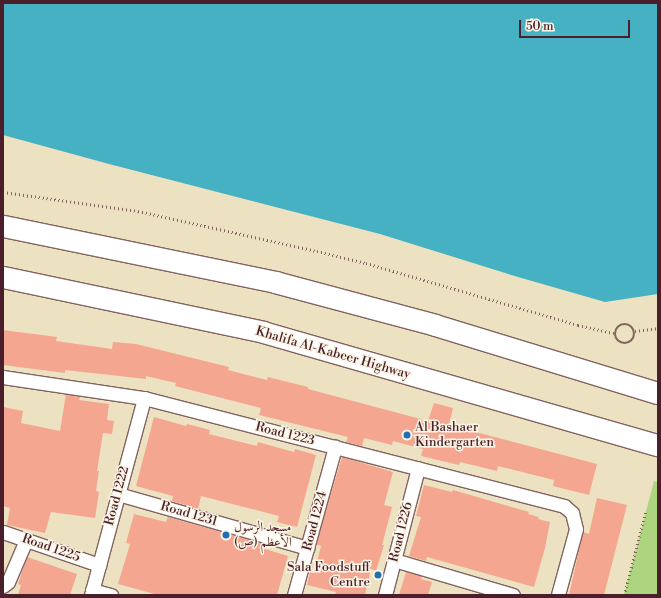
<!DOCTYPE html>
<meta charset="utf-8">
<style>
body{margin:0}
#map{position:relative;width:661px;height:598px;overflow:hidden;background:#ece2c1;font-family:"Libre Bodoni",Amiri,serif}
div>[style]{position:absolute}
.green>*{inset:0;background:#add580}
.water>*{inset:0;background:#45b1c2}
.building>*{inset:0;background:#f4a691}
.path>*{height:2.5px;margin-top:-1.25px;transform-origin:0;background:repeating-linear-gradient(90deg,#836360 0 1px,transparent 0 4px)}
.path>.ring{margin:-1.25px;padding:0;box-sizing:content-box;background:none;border:2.5px solid #836360;border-radius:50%}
.roads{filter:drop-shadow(1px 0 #836360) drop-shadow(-1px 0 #836360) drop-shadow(0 1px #836360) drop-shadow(0 -1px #836360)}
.street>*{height:13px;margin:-6.5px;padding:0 6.5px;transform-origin:6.5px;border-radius:6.5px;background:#fff}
.primary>*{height:21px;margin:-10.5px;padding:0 10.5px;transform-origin:10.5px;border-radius:10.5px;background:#fff}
.dots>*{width:11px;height:11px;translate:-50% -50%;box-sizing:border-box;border:2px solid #fcf5e5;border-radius:50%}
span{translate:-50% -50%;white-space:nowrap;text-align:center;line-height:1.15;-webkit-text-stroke:3px #fcf5e5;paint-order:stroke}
.street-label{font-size:13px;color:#4a1f2b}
.poi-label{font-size:13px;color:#4a1f2b}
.left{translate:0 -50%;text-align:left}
.right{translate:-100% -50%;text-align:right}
.frame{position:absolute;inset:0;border:4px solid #4a1f2b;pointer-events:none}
.scale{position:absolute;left:519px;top:20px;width:111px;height:18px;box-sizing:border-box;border:2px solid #4a1f2b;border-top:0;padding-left:5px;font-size:12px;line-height:14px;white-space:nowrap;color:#4a1f2b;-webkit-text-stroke:3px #fcf5e5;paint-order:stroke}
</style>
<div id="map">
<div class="green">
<div style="clip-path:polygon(654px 481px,658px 482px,658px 595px,624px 595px)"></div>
</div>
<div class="water">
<div style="clip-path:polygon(3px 3px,658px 3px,658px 294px,605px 302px,518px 277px,380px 234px,109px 164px,3px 135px)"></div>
</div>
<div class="building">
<div style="clip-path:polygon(3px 330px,57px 337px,56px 341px,112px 349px,113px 342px,136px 344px,229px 367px,228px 370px,267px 380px,268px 377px,308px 387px,308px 389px,428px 421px,434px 403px,453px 408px,449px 425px,597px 464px,589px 495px,553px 486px,554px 480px,498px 466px,497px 471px,460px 462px,459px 465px,421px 456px,423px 449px,393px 441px,392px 445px,364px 438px,362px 446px,346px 442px,348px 437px,259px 415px,261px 408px,175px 386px,176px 383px,146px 376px,146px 379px,65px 370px,65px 373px,3px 365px)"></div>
<div style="clip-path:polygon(66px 394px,80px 397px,79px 400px,109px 404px,107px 420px,114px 421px,112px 434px,103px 433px,97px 471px,99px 471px,96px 491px,99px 492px,95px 518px,51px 512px,45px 533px,7px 525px,10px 508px,3px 506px,3px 407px,23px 411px,21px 423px,60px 431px)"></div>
<div style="clip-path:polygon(154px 417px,186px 426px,187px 424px,210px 430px,209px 434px,257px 446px,258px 442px,294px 452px,295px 449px,316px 455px,297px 527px,277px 522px,279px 516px,201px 496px,198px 509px,172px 501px,173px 496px,136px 486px)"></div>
<div style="clip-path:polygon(342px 457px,393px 472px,384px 505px,392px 507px,382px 545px,384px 545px,376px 571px,371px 569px,365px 595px,335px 595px,336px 592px,307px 585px,310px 572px,314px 573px,321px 546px,316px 544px)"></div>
<div style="clip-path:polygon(424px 485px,452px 492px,453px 490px,529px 512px,528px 514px,539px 517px,538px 519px,550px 522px,545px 548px,534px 587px,427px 557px,426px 561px,409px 556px,421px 517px,416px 516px)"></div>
<div style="clip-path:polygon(597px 498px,627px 505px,604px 595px,569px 595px,583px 532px,589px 534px)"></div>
<div style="clip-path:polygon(134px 514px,166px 522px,168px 517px,263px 544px,262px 548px,288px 556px,277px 595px,158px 595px,118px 584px,130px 544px,126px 543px)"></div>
<div style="clip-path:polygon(27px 557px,77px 574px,70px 595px,18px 595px,21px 585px,18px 584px)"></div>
<div style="clip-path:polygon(406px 572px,422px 576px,421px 579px,432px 582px,428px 595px,399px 595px)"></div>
</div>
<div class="path">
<div style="left:3px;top:192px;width:136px;rotate:8deg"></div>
<div style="left:138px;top:211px;width:183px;rotate:12.6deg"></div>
<div style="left:317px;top:251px;width:50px;rotate:13.8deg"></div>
<div style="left:366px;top:263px;width:221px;rotate:16.3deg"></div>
<div style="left:578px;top:325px;width:37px;rotate:13deg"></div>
<div class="ring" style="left:615px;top:324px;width:17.5px;height:17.5px"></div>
<div style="left:635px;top:331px;width:23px;rotate:-7deg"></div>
<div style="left:624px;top:595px;width:88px;rotate:-75.5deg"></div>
</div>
<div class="roads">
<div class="street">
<div style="left:3px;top:377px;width:143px;rotate:8.5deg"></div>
<div style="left:144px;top:398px;width:434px;rotate:14.4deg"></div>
<div style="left:564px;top:506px;width:11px;rotate:41deg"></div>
<div style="left:572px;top:513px;width:16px;rotate:76deg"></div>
<div style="left:576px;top:529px;width:68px;rotate:105.3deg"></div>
<div style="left:118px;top:494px;width:197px;rotate:15.9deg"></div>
<div style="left:3px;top:532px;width:102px;rotate:19deg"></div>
<div style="left:394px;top:560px;width:124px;rotate:16.4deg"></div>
<div style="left:3px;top:586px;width:6px;rotate:-39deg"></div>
<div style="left:8px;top:582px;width:46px;rotate:-66.8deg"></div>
<div style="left:92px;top:590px;width:20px;rotate:15deg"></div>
<div style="left:91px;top:595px;width:204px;rotate:-74.9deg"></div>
<div style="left:294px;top:595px;width:154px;rotate:-74.5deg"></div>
<div style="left:385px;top:595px;width:131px;rotate:-75.4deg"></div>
</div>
<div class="primary">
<div style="left:3px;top:226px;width:278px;rotate:11.6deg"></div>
<div style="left:275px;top:282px;width:166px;rotate:15deg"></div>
<div style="left:435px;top:325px;width:233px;rotate:17deg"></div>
<div style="left:3px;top:277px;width:266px;rotate:11.9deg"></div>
<div style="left:263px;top:332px;width:411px;rotate:16deg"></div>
</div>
</div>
<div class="dots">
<div style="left:407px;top:435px;background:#1f6fb2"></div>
<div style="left:226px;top:535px;background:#1f6fb2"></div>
<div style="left:378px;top:575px;background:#1f6fb2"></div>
</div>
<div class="street-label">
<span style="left:333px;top:353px;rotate:16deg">Khalifa Al-Kabeer Highway</span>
<span style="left:285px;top:434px;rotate:14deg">Road 1223</span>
<span style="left:117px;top:496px;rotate:-75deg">Road 1222</span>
<span style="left:189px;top:514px;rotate:16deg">Road 1231</span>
<span style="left:315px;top:521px;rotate:-75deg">Road 1224</span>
<span style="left:401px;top:532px;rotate:-76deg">Road 1226</span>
<span style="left:51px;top:548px;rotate:19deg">Road 1225</span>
</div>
<div class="poi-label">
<span class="left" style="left:415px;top:435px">Al Bashaer<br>Kindergarten</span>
<span class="left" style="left:234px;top:535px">مسجد الرسول<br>الأعظم (ص)</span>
<span class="right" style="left:370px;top:575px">Sala Foodstuff<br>Centre</span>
</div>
<div class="frame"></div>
<div class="scale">50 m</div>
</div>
